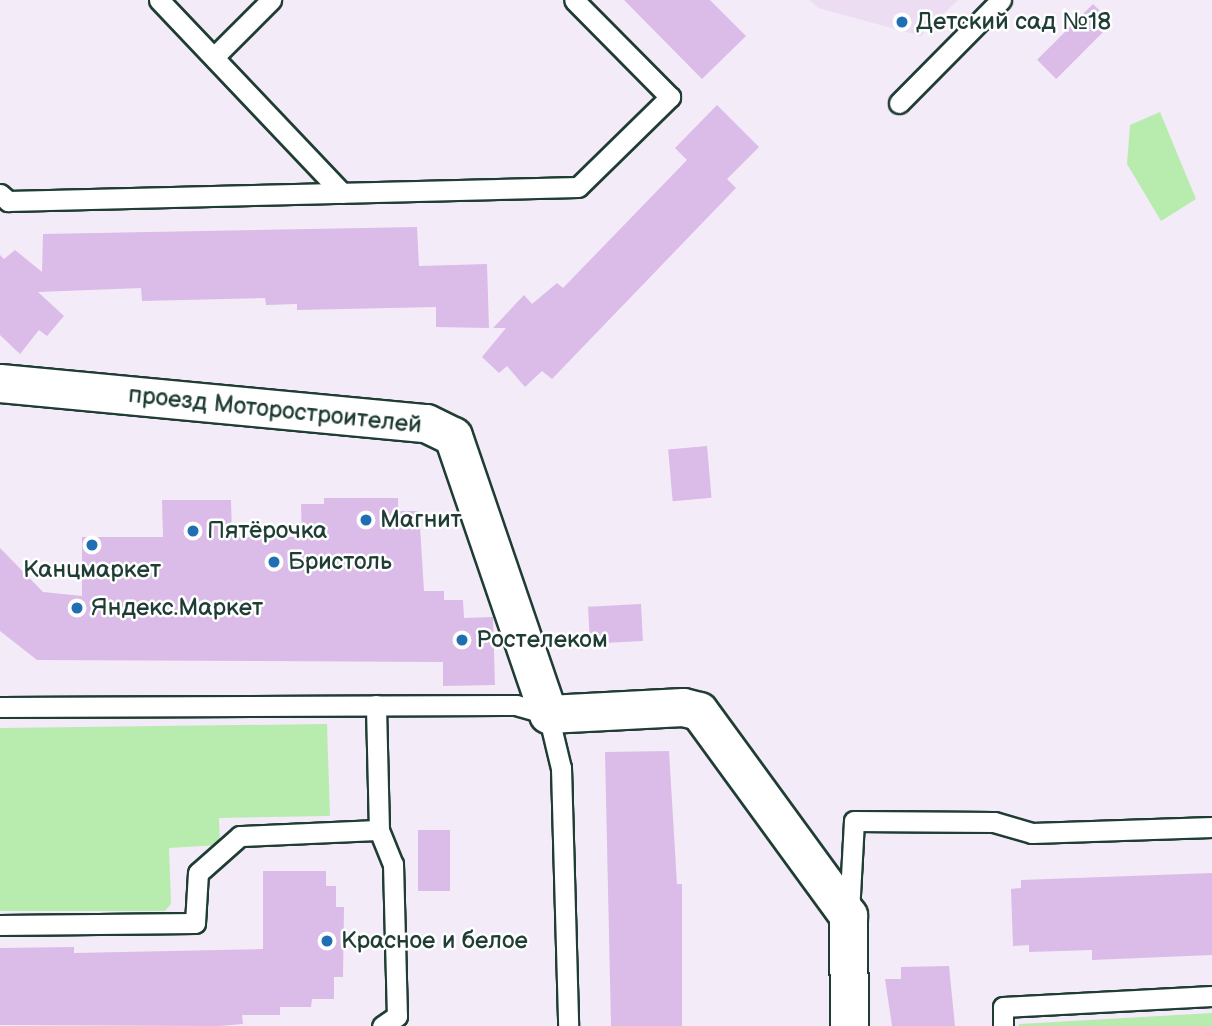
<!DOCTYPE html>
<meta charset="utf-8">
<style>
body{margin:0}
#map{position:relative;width:1212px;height:1026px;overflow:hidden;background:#f4ebf8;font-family:"Balsamiq Sans",sans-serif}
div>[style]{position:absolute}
.built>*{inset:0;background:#ecddf3}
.green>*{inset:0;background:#b7ecae}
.building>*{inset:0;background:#dbbbe8;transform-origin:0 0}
.roads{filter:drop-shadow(2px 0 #1f3d34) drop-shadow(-2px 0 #1f3d34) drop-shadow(0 2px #1f3d34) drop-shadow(0 -2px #1f3d34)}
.lane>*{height:19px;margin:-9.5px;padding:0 9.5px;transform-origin:9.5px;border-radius:9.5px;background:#fff}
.street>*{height:37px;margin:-18.5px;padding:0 18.5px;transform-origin:18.5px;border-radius:18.5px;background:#fff}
.dots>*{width:19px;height:19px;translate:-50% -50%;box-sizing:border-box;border:4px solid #fff;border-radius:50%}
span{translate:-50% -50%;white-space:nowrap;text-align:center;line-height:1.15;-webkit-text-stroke:5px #fff;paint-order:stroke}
.poi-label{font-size:24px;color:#1f3d34}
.left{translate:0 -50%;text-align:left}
.street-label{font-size:24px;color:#1f3d34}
</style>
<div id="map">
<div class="built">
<div style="clip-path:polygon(810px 0,958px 0,921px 36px,818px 8px)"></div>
</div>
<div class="green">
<div style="clip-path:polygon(1160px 112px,1196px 199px,1161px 221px,1127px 164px,1130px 125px)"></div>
<div style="clip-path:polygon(327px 724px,330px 816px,219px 818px,220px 845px,169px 848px,171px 904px,165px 911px,0 911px,0 728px)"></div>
<div style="clip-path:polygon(1212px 1013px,1212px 1026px,1019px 1026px,1019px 1024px)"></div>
</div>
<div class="building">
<div style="clip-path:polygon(624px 0,710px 0,746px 36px,702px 79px)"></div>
<div style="left:1093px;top:4px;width:27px;height:79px;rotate:45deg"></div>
<div style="clip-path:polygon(717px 105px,759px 147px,727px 179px,736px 188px,552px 379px,542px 371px,525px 387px,507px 366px,499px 373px,482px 357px,506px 328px,493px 328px,524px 295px,532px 304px,557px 283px,563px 288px,687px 160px,675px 148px)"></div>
<div style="clip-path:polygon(417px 227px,419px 266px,487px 264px,489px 328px,436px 327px,436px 307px,297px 310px,297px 304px,266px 305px,265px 298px,142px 301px,141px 288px,38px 292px,64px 316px,47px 336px,39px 330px,20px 354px,0 335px,0 255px,4px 259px,15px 250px,42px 272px,43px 234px)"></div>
<div style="left:707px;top:446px;width:52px;height:39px;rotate:85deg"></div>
<div style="clip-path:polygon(324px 498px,398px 498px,398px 511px,419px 511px,424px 591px,444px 591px,444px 600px,463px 600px,464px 618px,493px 617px,495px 685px,443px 686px,443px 662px,37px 660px,0 631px,0 548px,43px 592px,82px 596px,82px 537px,163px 537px,162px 500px,231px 500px,232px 537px,302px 537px,301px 504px,324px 504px)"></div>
<div style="left:641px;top:604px;width:37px;height:53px;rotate:87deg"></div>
<div style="clip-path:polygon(669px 751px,677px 884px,682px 884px,682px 1026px,611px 1026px,605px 752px)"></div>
<div style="left:418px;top:830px;width:32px;height:61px"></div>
<div style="clip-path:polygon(263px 871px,326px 871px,326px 886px,336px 886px,336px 907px,344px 907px,343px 977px,334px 977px,334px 999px,312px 999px,311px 1007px,280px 1007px,280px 1015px,242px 1015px,243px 1024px,219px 1026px,0 1025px,0 948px,74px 947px,74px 953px,263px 949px)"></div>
<div style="clip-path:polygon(1212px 873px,1212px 955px,1092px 960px,1092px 950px,1029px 952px,1029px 945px,1013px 946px,1011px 889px,1021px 888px,1021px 880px)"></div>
<div style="clip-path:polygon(949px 966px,955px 1026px,892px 1026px,885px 979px,901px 979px,901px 967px)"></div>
</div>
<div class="roads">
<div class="lane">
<div style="left:159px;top:0;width:266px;rotate:46.5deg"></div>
<div style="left:216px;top:55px;width:78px;rotate:-45deg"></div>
<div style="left:899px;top:103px;width:145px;rotate:-45.3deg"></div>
<div style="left:0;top:194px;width:11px;rotate:41deg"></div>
<div style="left:8px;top:201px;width:570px;rotate:-1.41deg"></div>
<div style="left:578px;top:187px;width:129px;rotate:-44.4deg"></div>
<div style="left:670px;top:97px;width:136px;rotate:-134.7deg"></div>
<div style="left:0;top:707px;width:516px;rotate:-0.22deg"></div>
<div style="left:516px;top:705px;width:33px;rotate:16deg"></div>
<div style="left:548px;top:714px;width:56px;rotate:76.5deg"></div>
<div style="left:561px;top:768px;width:258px;rotate:88.4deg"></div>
<div style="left:379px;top:830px;width:37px;rotate:68deg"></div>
<div style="left:393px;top:864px;width:152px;rotate:88.5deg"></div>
<div style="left:397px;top:1016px;width:18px;rotate:146deg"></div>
<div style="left:849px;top:913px;width:92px;rotate:-86.9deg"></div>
<div style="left:854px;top:821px;width:140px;rotate:0.4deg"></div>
<div style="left:994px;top:822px;width:40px;rotate:16deg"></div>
<div style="left:1032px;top:833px;width:180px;rotate:-1.9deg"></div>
<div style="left:0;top:925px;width:195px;rotate:-0.6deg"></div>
<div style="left:195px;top:923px;width:50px;rotate:-86.6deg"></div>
<div style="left:198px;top:873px;width:56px;rotate:-41.4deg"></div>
<div style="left:240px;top:836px;width:139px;rotate:-2.5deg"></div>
<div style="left:379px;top:830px;width:125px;rotate:-91.4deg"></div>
<div style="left:1003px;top:1026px;width:19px;rotate:-90deg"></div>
<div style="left:1003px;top:1007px;width:209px;rotate:-3deg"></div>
</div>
<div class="street">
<div style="left:0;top:383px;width:428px;rotate:5.4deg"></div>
<div style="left:426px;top:423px;width:30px;rotate:26deg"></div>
<div style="left:453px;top:436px;width:294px;rotate:71.1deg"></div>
<div style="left:548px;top:714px;width:135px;rotate:-3deg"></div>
<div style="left:683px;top:707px;width:16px;rotate:14deg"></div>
<div style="left:699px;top:711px;width:253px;rotate:53.9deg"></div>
<div style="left:848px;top:915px;width:111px;rotate:89.5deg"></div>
</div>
</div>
<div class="dots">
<div style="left:902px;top:22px;background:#1f6fb2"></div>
<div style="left:366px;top:520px;background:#1f6fb2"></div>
<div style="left:193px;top:531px;background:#1f6fb2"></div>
<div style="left:92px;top:545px;background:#1f6fb2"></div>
<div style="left:274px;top:562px;background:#1f6fb2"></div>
<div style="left:77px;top:608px;background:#1f6fb2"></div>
<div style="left:462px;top:640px;background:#1f6fb2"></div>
<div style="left:327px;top:941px;background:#1f6fb2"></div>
</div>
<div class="poi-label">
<span class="left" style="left:916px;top:22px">Детский сад №18</span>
<span class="left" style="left:380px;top:520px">Магнит</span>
<span class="left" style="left:207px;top:531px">Пятёрочка</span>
<span class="left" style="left:288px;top:562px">Бристоль</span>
<span style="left:92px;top:570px">Канцмаркет</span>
<span class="left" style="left:91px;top:608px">Яндекс.Маркет</span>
<span class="left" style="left:476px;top:640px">Ростелеком</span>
<span class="left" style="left:341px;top:941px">Красное и белое</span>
</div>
<div class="street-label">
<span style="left:275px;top:410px;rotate:6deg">проезд Моторостроителей</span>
</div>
</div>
